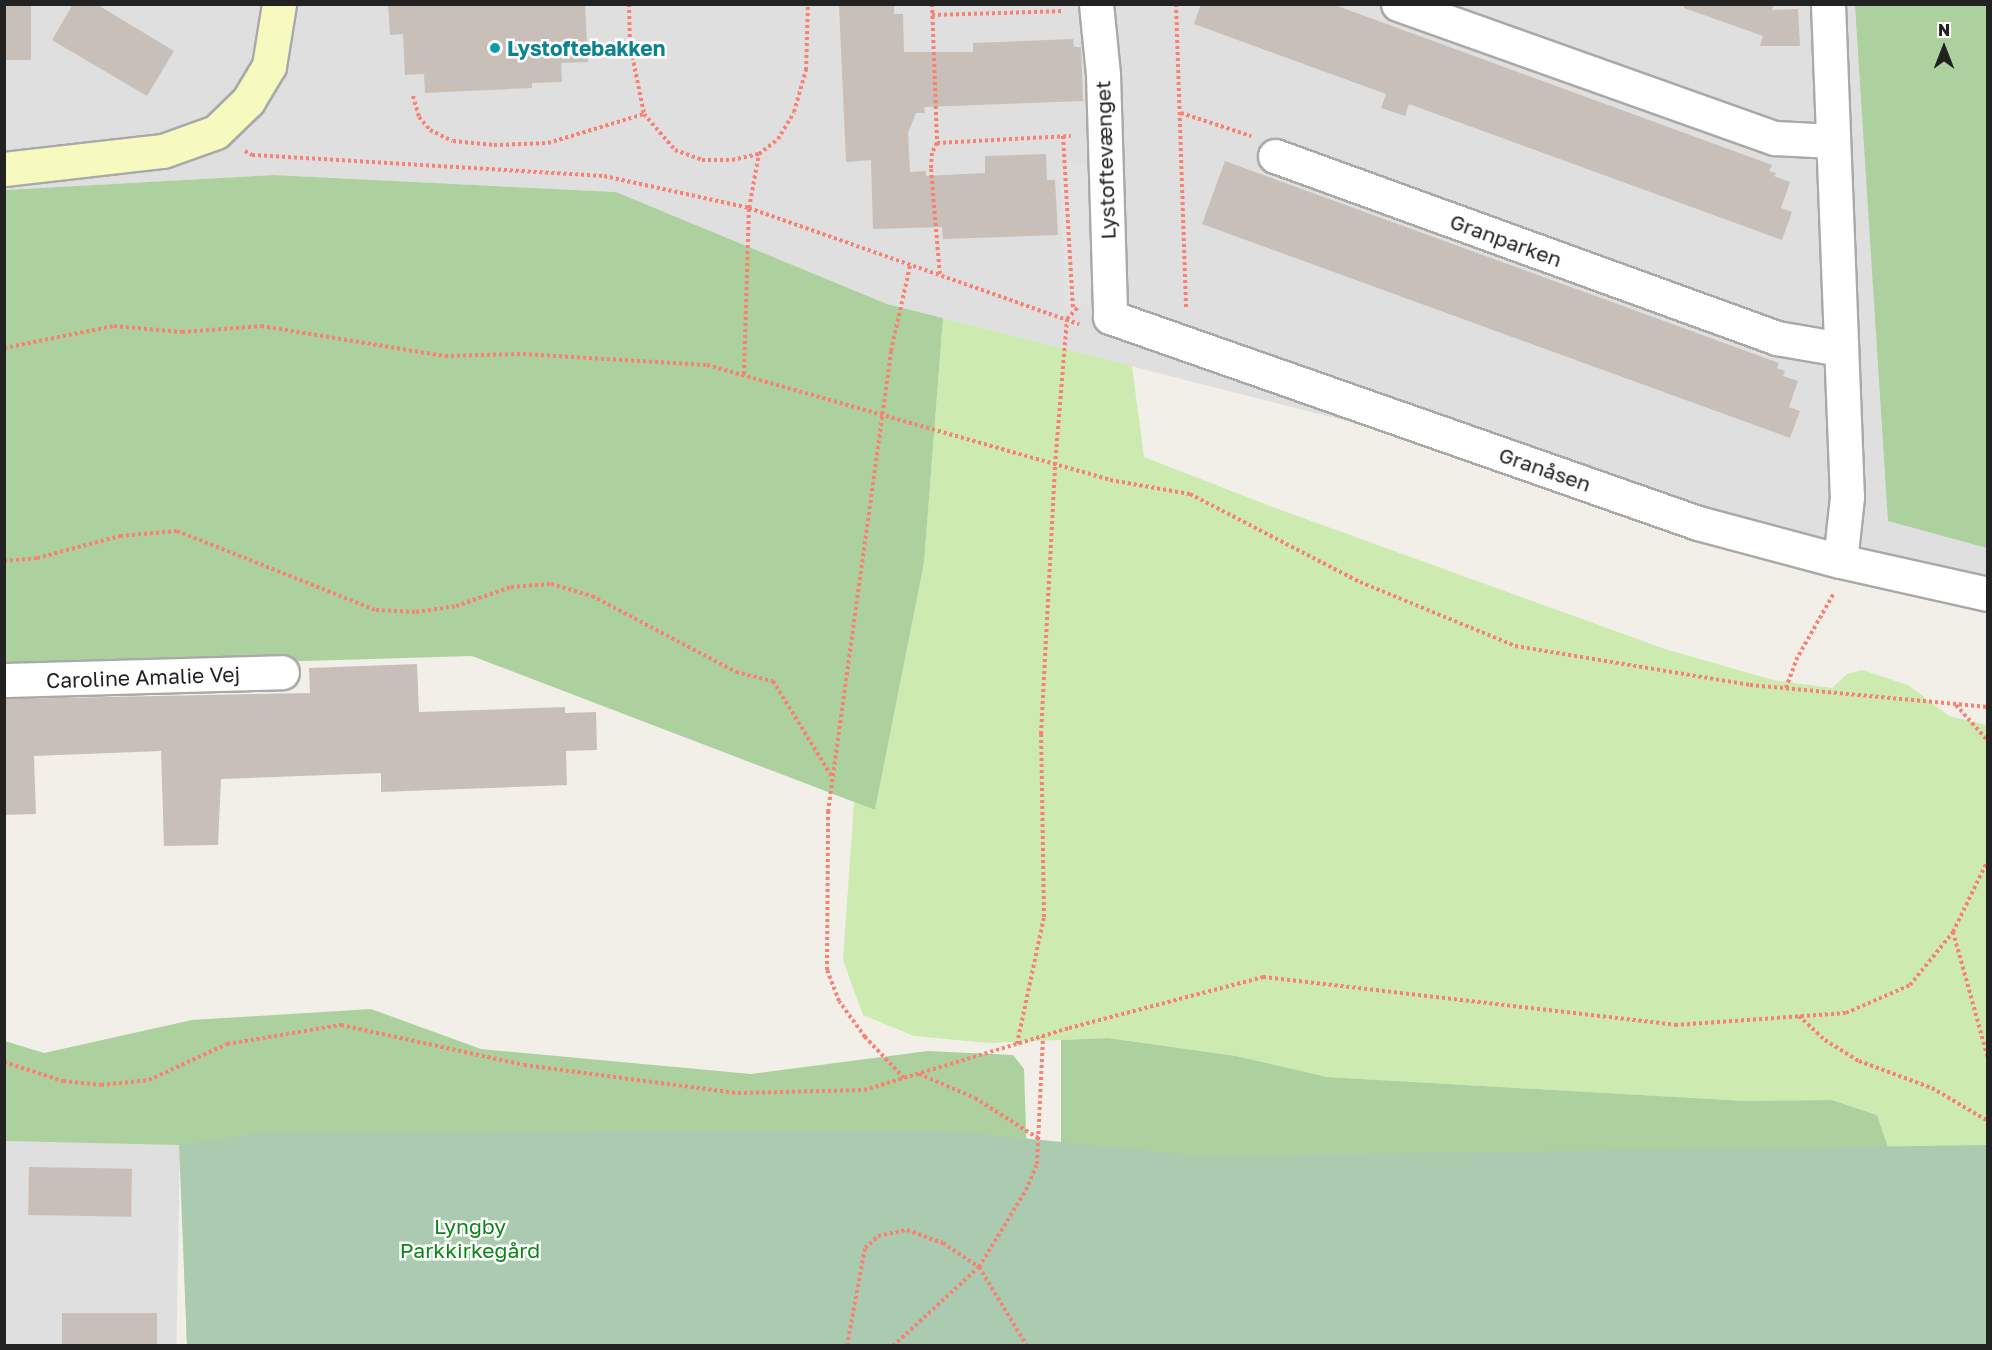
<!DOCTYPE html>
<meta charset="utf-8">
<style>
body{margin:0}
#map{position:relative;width:1992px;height:1350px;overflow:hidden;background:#f2efe9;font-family:"Golos Text",sans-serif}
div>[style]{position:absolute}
.residential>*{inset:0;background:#e0dfdf;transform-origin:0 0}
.grass>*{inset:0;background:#cdebb0}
.forest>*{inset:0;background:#add19e}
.cemetery>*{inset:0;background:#aacbaf}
.parking>*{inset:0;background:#e2e2e2;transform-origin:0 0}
.building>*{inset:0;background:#c7bfb8;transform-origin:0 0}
.path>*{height:4px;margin-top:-2px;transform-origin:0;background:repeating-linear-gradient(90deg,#fa8072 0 3px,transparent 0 6px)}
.roads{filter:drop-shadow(2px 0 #a9a9a9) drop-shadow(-2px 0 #a9a9a9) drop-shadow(0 2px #a9a9a9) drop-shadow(0 -2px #a9a9a9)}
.street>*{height:33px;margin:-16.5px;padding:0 16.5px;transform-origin:16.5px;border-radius:16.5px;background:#fff}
.secondary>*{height:33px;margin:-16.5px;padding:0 16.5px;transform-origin:16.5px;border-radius:16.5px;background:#f7fabf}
.dots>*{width:16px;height:16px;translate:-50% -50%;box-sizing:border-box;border:3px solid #fff;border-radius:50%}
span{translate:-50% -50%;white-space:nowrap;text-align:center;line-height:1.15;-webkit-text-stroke:5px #fff;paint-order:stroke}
.culture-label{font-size:21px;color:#0d838f;font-weight:700}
.left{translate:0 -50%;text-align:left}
.street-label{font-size:21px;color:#222}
.park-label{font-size:21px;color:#0c8416}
.frame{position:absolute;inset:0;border:6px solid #222;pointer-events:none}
.north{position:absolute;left:1914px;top:18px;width:60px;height:60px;-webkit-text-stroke:4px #fff;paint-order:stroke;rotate:0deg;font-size:16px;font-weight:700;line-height:24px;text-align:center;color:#222}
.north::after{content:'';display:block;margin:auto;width:21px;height:27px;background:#222;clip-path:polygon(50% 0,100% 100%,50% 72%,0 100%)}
</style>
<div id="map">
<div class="residential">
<div style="clip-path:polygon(5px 5px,1987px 5px,1987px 584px,887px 304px,616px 192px,274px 175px,5px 190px)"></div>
<div style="left:5px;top:1141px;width:175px;height:205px;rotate:1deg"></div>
</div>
<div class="grass">
<div style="clip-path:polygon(943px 318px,1132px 366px,1144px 457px,1270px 506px,1665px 649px,1773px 680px,1832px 688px,1847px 674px,1862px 670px,1908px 685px,1949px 716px,1987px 725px,1987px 1145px,1888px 1147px,1877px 1115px,1832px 1100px,1745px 1101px,1327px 1077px,1236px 1056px,1108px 1038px,989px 1043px,914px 1036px,863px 1015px,843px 960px,854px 802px,875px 810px,924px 563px)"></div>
</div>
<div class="forest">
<div style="clip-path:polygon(1855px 5px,1987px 5px,1987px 548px,1888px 521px)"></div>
<div style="clip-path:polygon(274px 175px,616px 192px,887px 304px,943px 318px,924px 563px,875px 810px,472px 656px,5px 670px,5px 190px)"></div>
<div style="clip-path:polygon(371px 1009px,481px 1049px,751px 1074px,928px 1051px,1013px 1055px,1024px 1069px,1027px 1162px,187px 1346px,179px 1145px,5px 1141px,5px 1041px,44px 1053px,192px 1020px)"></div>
<div style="clip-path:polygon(1108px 1038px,1236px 1056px,1327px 1077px,1745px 1101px,1832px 1100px,1877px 1115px,1888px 1147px,1873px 1225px,1987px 1345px,1061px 1156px,1061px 1040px)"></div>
</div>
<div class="cemetery">
<div style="clip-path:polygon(940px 1130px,1204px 1156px,1987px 1145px,1987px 1345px,187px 1345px,180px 1145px,266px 1132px)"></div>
</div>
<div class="parking">
<div style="left:1093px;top:164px;width:140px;height:33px;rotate:88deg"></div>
</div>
<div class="building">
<div style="left:4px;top:4px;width:27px;height:56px"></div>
<div style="clip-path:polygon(73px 4px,96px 4px,174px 51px,147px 96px,52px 40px)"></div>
<div style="clip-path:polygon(388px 4px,585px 4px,588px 62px,561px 63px,562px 82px,532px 83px,532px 88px,425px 93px,424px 74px,405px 75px,403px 34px,390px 35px)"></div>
<div style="clip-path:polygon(839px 4px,894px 4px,894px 14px,903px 14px,904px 52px,973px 52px,973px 43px,1073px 39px,1074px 47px,1081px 47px,1083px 101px,924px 107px,925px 113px,916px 113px,908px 133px,910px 172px,926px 171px,926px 176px,985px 173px,985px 156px,1046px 154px,1047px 180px,1055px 180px,1058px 235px,943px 239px,942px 227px,873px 229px,871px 160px,846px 162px)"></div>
<div style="clip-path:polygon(1201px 4px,1332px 4px,1772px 165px,1769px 171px,1776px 173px,1774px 176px,1790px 182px,1781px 208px,1792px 212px,1782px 240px,1409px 104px,1405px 116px,1381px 108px,1386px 94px,1194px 24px)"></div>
<div style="clip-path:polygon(1684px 4px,1774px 4px,1772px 10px,1798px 9px,1800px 46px,1760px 46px,1763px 36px,1684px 8px)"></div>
<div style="clip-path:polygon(1225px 161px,1779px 363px,1777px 368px,1785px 371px,1783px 376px,1798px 381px,1789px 407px,1800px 411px,1790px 438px,1202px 224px)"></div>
<div style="clip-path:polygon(417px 664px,419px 712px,565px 707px,565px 713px,596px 712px,597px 750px,566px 751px,567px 785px,381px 792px,381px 773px,221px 779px,218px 845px,164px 846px,161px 751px,34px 756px,36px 814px,4px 815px,5px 699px,310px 693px,309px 668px)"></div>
<div style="left:29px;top:1167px;width:103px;height:48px;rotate:1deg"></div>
<div style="left:62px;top:1313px;width:95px;height:33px"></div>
</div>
<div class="path">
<div style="left:629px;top:4px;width:41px;rotate:88.6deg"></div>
<div style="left:630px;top:45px;width:70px;rotate:78.5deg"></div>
<div style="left:644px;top:114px;width:48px;rotate:49.3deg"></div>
<div style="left:675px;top:150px;width:29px;rotate:20deg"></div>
<div style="left:702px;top:160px;width:30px"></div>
<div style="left:732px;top:160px;width:28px;rotate:-13deg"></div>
<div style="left:759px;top:154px;width:24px;rotate:-38deg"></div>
<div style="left:778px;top:139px;width:31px;rotate:-59deg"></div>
<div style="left:794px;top:112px;width:44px;rotate:-74.1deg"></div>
<div style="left:806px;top:70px;width:66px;rotate:-88.3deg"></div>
<div style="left:932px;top:4px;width:139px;rotate:87.9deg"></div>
<div style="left:937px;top:143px;width:11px;rotate:117deg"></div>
<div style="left:932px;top:153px;width:16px;rotate:94deg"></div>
<div style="left:931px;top:169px;width:108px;rotate:85.2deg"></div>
<div style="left:1176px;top:4px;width:306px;rotate:88.1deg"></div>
<div style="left:932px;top:15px;width:131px;rotate:-1.7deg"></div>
<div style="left:413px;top:96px;width:22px;rotate:74deg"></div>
<div style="left:419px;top:117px;width:17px;rotate:50deg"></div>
<div style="left:430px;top:130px;width:25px;rotate:26deg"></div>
<div style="left:453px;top:141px;width:41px;rotate:5.6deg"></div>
<div style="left:494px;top:145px;width:54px;rotate:-2.1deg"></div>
<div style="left:548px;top:143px;width:100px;rotate:-16.8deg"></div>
<div style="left:1181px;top:113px;width:74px;rotate:18.2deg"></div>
<div style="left:1063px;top:136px;width:172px;rotate:86.7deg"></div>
<div style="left:937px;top:143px;width:134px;rotate:-3deg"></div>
<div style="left:245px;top:151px;width:8px;rotate:30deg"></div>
<div style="left:252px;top:155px;width:353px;rotate:3.4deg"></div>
<div style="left:604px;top:176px;width:148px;rotate:12.4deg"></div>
<div style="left:749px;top:208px;width:350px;rotate:19.4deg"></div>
<div style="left:4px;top:348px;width:112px;rotate:-11.3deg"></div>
<div style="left:114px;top:326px;width:68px;rotate:5deg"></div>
<div style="left:182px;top:332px;width:79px;rotate:-4.3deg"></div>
<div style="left:261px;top:326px;width:186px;rotate:9.3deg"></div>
<div style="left:445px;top:356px;width:78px;rotate:-1.5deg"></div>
<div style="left:523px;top:354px;width:184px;rotate:3.4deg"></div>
<div style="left:707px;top:365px;width:419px;rotate:15.9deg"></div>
<div style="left:1110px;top:480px;width:81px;rotate:9.9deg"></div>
<div style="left:1190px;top:494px;width:191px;rotate:27.4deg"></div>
<div style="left:1360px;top:582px;width:168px;rotate:22.4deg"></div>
<div style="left:1515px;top:646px;width:238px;rotate:9.4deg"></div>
<div style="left:1750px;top:685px;width:239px;rotate:5.3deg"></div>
<div style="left:744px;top:374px;width:166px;rotate:-88.3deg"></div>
<div style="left:749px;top:208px;width:55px;rotate:-79.5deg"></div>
<div style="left:4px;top:561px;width:33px;rotate:-5deg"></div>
<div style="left:37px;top:558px;width:86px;rotate:-14.8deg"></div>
<div style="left:120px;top:536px;width:57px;rotate:-5deg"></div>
<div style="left:177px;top:531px;width:214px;rotate:21.7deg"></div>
<div style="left:376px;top:610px;width:40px;rotate:2.9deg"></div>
<div style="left:416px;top:612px;width:40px;rotate:-8.5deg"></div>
<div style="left:456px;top:606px;width:58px;rotate:-19.1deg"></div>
<div style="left:511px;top:587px;width:40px;rotate:-4.3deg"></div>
<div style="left:551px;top:584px;width:43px;rotate:16.3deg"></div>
<div style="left:592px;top:596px;width:163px;rotate:27.8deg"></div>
<div style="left:736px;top:672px;width:38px;rotate:14deg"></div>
<div style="left:773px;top:681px;width:113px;rotate:58.4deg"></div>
<div style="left:1786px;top:688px;width:30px;rotate:-70deg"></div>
<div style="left:1796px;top:660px;width:77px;rotate:-60.4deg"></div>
<div style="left:1956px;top:705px;width:48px;rotate:48.4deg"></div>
<div style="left:1953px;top:932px;width:131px;rotate:74.5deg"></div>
<div style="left:1799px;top:1016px;width:35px;rotate:43deg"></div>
<div style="left:1825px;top:1040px;width:40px;rotate:32deg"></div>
<div style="left:1859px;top:1061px;width:78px;rotate:20.3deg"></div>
<div style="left:1932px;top:1088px;width:65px;rotate:30.5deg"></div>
<div style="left:1017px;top:1044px;width:130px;rotate:-78deg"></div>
<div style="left:1044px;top:917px;width:183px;rotate:-90.9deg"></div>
<div style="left:1041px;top:734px;width:269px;rotate:-87deg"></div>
<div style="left:1055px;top:465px;width:146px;rotate:-85.3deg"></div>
<div style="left:1067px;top:319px;width:16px;rotate:-47deg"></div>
<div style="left:4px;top:1062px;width:62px;rotate:17.9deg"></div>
<div style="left:63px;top:1081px;width:38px;rotate:6deg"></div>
<div style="left:101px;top:1085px;width:48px;rotate:-5.9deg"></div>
<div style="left:149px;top:1080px;width:86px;rotate:-24.8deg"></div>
<div style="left:227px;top:1044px;width:116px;rotate:-9.5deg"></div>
<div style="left:341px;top:1025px;width:187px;rotate:12.3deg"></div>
<div style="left:524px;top:1065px;width:216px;rotate:7.5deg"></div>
<div style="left:738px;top:1093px;width:126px;rotate:-1.4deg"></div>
<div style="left:864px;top:1090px;width:214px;rotate:-16.8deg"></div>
<div style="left:1069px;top:1028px;width:201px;rotate:-14.7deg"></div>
<div style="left:1263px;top:977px;width:415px;rotate:6.6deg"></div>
<div style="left:1675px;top:1025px;width:171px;rotate:-4deg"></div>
<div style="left:1846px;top:1013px;width:70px;rotate:-23.6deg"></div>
<div style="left:1910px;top:985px;width:68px;rotate:-50.9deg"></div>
<div style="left:1953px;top:932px;width:80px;rotate:-64.1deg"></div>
<div style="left:919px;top:1074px;width:61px;rotate:23.2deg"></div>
<div style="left:975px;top:1098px;width:75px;rotate:32.4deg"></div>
<div style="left:904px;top:1078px;width:57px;rotate:-133.6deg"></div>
<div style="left:865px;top:1037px;width:44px;rotate:-125.8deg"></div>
<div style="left:839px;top:1001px;width:33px;rotate:-111deg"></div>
<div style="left:827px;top:970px;width:158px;rotate:-89.6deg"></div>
<div style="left:828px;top:812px;width:465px;rotate:-82.2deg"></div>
<div style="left:891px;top:351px;width:87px;rotate:-77.4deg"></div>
<div style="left:847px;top:1346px;width:100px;rotate:-79.6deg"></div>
<div style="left:865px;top:1248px;width:18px;rotate:-43deg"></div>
<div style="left:878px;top:1236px;width:30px;rotate:-12deg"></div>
<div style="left:907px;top:1230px;width:38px;rotate:20deg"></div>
<div style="left:943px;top:1243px;width:43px;rotate:33.7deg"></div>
<div style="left:979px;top:1267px;width:92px;rotate:58.7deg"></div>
<div style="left:893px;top:1346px;width:117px;rotate:-42.6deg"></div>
<div style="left:979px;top:1267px;width:90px;rotate:-58.6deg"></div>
<div style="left:1026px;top:1190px;width:28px;rotate:-67deg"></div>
<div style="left:1037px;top:1164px;width:128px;rotate:-87.3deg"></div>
</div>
<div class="roads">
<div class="street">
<div style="left:1096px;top:4px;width:70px;rotate:84.3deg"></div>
<div style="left:1103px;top:74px;width:243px;rotate:88.3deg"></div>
<div style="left:1110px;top:317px;width:623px;rotate:19.31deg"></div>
<div style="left:1698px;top:523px;width:147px;rotate:15deg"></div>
<div style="left:1840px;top:561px;width:152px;rotate:12.6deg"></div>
<div style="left:1398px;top:4px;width:400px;rotate:19.6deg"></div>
<div style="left:1775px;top:138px;width:58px;rotate:3deg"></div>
<div style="left:1828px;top:4px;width:493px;rotate:87.8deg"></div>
<div style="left:1847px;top:497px;width:64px;rotate:96.2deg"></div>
<div style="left:1275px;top:156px;width:534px;rotate:19.93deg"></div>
<div style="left:1777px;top:338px;width:65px;rotate:9.8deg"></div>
<div style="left:4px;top:680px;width:278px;rotate:-1.6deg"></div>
</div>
<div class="secondary">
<div style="left:4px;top:169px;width:160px;rotate:-6.5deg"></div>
<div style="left:163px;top:151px;width:56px;rotate:-19.7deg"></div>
<div style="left:216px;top:132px;width:45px;rotate:-44.1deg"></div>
<div style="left:248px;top:101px;width:41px;rotate:-59deg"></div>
<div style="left:269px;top:66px;width:63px;rotate:-80.8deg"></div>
</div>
</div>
<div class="dots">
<div style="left:495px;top:48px;background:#0f9aa8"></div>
</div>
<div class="culture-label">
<span class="left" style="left:507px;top:48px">Lystoftebakken</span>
</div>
<div class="street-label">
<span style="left:1105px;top:160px;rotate:-92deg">Lystoftevænget</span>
<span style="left:1506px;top:240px;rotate:20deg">Granparken</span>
<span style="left:1545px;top:469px;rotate:19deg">Granåsen</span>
<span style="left:143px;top:677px;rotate:-2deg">Caroline Amalie Vej</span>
</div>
<div class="park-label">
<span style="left:470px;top:1238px">Lyngby<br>Parkkirkegård</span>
</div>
<div class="frame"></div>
<div class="north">N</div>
</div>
